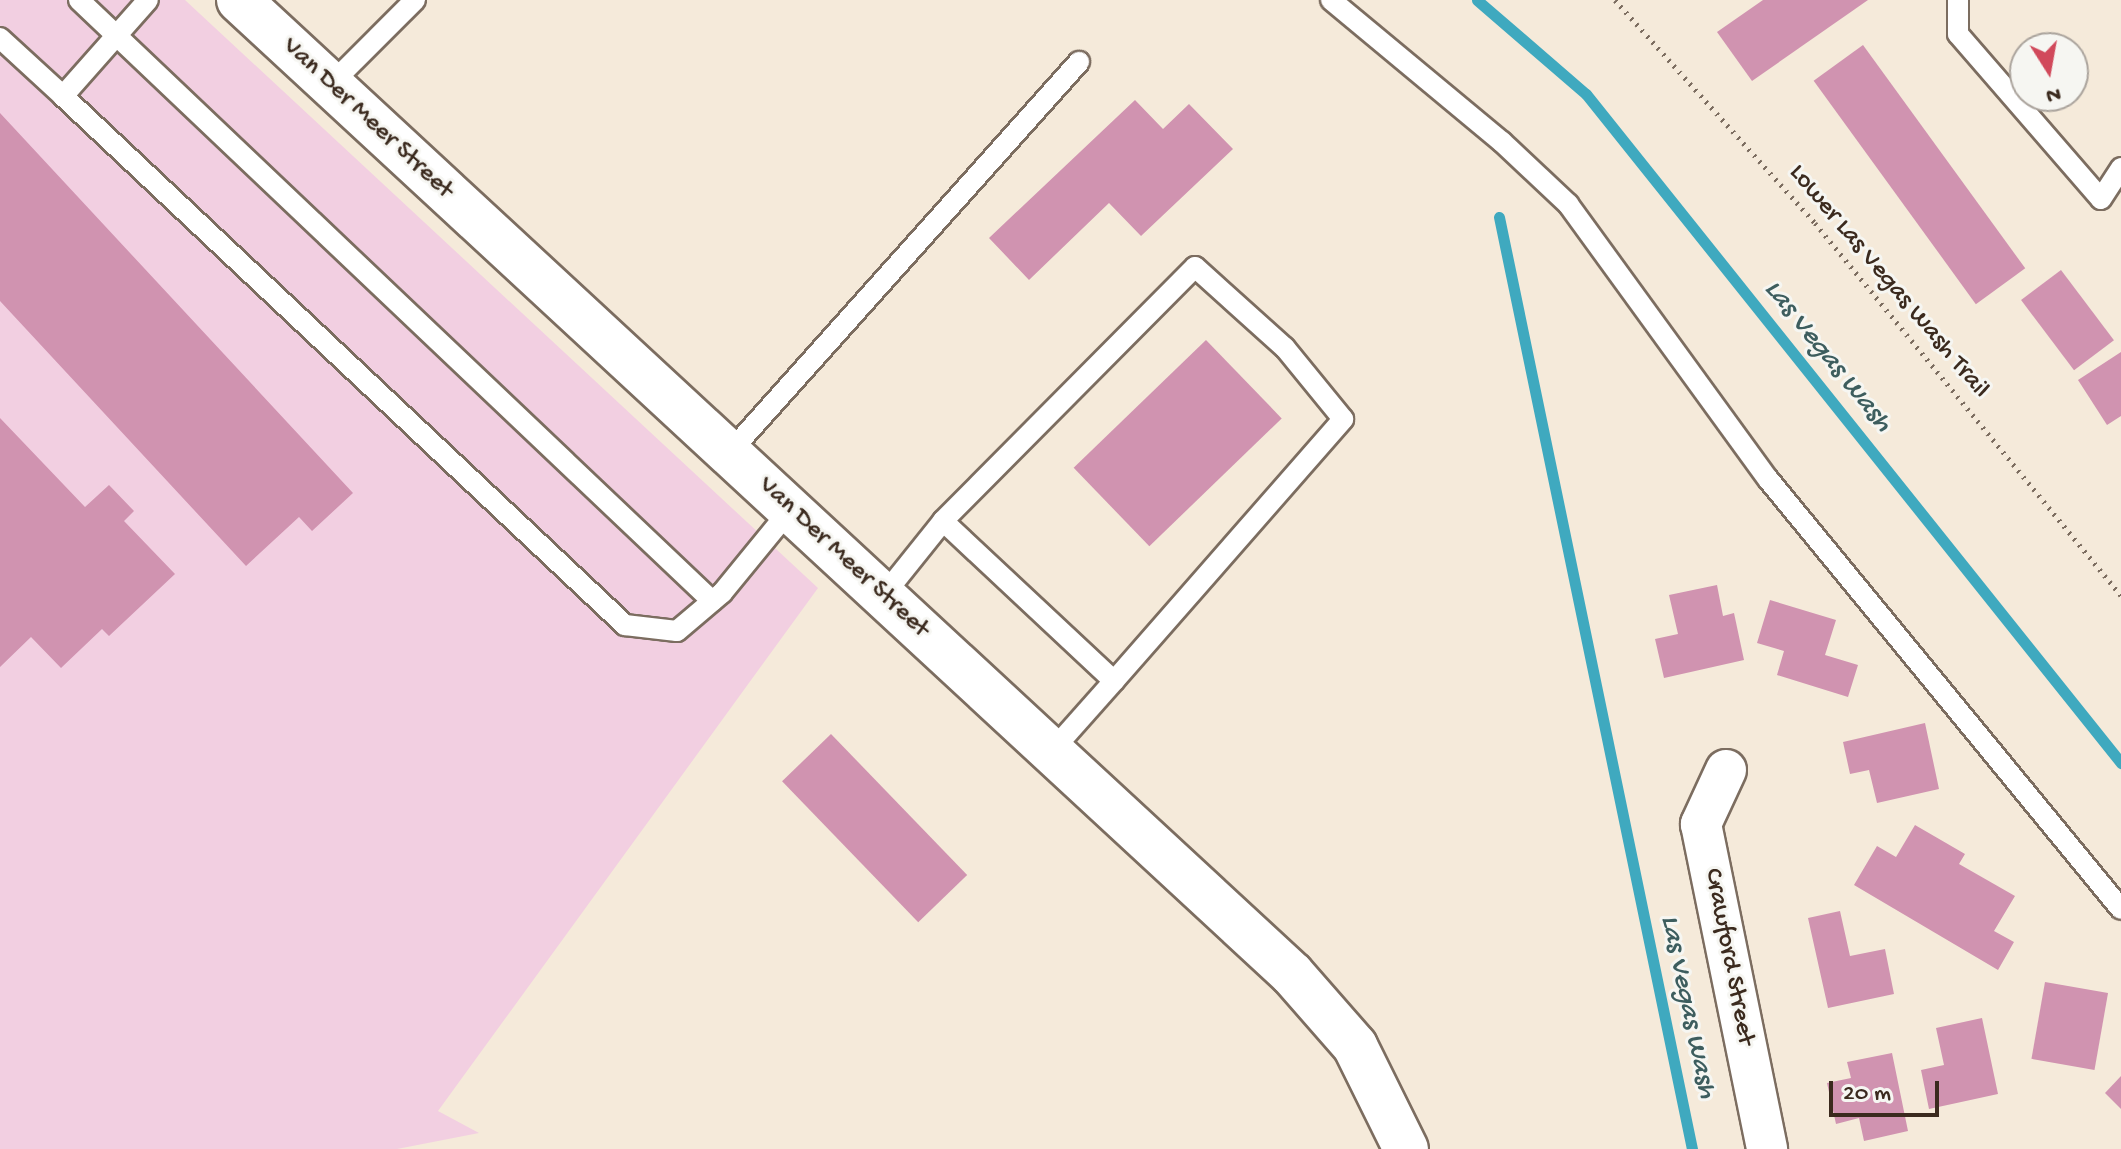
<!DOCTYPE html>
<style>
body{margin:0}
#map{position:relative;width:2121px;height:1149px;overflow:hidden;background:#f5eada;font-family:"Gochi Hand",sans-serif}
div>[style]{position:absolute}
.built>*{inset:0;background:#f2cfe1}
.stream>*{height:11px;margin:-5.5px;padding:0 5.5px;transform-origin:5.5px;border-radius:5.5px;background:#3fa9bf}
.building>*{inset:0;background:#d093b0;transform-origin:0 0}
.path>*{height:5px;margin-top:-2.5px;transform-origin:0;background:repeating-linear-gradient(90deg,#7c6d60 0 2px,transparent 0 8px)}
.roads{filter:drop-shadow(2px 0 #7c6d60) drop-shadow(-2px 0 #7c6d60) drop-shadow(0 2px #7c6d60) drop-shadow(0 -2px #7c6d60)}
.lane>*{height:20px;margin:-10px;padding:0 10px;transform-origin:10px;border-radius:10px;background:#fff}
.street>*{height:40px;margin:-20px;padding:0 20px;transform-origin:20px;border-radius:20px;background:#fff}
.secondary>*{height:44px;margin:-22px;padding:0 22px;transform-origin:22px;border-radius:22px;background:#fff}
span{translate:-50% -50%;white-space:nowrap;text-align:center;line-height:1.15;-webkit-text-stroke:6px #f6f6f2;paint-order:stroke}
.street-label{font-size:26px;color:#3b2a1e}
.water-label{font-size:28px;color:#3d5d5e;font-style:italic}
.north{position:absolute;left:2009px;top:32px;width:80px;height:80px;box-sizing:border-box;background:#f6f6f2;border:2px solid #aba49d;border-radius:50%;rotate:169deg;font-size:22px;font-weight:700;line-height:32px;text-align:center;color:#3b2a1e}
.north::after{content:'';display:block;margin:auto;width:28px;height:36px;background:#d1495b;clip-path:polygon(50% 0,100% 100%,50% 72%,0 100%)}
.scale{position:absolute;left:1829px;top:1081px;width:110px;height:36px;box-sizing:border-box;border:4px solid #3b2a1e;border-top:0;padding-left:10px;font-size:24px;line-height:28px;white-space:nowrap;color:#3b2a1e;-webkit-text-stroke:6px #f6f6f2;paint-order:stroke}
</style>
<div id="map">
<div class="built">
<div style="clip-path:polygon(0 0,185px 0,818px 588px,438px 1111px,479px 1133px,397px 1149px,0 1149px)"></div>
</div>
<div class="stream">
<div style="left:1477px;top:0;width:144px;rotate:40.8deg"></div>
<div style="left:1586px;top:94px;width:857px;rotate:51.35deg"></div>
<div style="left:1499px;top:217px;width:952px;rotate:78.3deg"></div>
</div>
<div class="building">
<div style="clip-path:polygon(1763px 0,1868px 0,1752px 81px,1717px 32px)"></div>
<div style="left:1863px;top:45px;width:276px;height:61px;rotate:54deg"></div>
<div style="clip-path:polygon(1135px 100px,1163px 129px,1189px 104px,1233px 149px,1141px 236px,1109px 203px,1029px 280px,989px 238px)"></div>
<div style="clip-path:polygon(0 113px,353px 493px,312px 531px,299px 517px,246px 566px,0 301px)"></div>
<div style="left:2061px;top:270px;width:88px;height:50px;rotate:53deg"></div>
<div style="left:1206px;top:340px;width:109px;height:184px;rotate:46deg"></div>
<div style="clip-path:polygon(2121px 352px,2121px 416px,2107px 425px,2078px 380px)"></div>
<div style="clip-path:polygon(0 418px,85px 507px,109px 485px,134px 511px,124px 521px,175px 574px,109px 636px,102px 629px,61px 668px,31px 637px,0 667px)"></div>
<div style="clip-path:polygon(1717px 585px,1723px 616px,1734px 613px,1744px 660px,1664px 678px,1655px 639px,1678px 634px,1669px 595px)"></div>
<div style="clip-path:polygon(1770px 600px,1836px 620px,1825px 655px,1858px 665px,1848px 697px,1777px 675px,1784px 651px,1757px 643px)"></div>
<div style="clip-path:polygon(1925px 723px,1939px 789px,1877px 803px,1869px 770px,1850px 774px,1843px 742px)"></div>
<div style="left:831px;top:734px;width:196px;height:68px;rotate:46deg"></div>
<div style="clip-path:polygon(1915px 825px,1965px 854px,1959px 864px,2015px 896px,1994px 931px,2014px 942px,1998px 970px,1854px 885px,1877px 846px,1896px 857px)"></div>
<div style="clip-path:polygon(1840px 911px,1850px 956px,1885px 949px,1894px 994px,1828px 1008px,1808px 918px)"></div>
<div style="left:2045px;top:982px;width:64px;height:78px;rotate:10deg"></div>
<div style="clip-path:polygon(1982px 1018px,1998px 1094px,1929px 1109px,1921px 1070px,1944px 1065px,1936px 1028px)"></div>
<div style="clip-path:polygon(1892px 1053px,1908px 1131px,1864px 1141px,1859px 1118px,1836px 1124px,1827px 1083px,1851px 1078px,1847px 1062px)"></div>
<div style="clip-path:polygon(2121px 1076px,2121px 1109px,2105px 1093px)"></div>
</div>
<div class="path">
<div style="left:1615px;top:0;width:300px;rotate:48.1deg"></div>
<div style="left:1815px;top:223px;width:482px;rotate:50.6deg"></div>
</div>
<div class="roads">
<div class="lane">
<div style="left:79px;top:0;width:873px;rotate:43.51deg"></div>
<div style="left:1331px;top:0;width:222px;rotate:39.7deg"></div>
<div style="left:1502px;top:142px;width:91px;rotate:43.2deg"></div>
<div style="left:1568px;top:204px;width:340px;rotate:54deg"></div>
<div style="left:1768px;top:479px;width:556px;rotate:50.62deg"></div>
<div style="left:1958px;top:0;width:34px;rotate:90deg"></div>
<div style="left:1958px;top:34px;width:218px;rotate:49.1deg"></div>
<div style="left:2101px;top:199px;width:37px;rotate:-57deg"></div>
<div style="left:0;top:38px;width:86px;rotate:42.6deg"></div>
<div style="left:63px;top:96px;width:128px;rotate:-48.5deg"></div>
<div style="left:330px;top:85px;width:120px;rotate:-45deg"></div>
<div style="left:63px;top:96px;width:772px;rotate:43.27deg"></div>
<div style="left:625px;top:625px;width:52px;rotate:6.6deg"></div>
<div style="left:677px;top:631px;width:59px;rotate:-40.2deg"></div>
<div style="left:722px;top:593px;width:107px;rotate:-50.7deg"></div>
<div style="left:729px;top:453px;width:525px;rotate:-48.17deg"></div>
<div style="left:883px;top:596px;width:96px;rotate:-51.3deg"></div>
<div style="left:1051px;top:752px;width:95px;rotate:-48.4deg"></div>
<div style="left:1114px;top:681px;width:348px;rotate:-48.8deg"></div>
<div style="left:1343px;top:419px;width:92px;rotate:-129.2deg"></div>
<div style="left:1285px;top:348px;width:121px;rotate:-138deg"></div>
<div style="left:1195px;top:267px;width:358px;rotate:134.8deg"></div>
<div style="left:943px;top:521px;width:234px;rotate:43.1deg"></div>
</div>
<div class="street">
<div style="left:1726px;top:770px;width:60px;rotate:114.8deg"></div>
<div style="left:1701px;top:824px;width:332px;rotate:78.5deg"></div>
</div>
<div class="secondary">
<div style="left:239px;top:0;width:1434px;rotate:42.77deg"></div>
<div style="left:1292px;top:974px;width:96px;rotate:48.8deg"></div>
<div style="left:1355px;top:1046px;width:115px;rotate:63.7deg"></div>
</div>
</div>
<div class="street-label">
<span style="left:367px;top:119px;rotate:43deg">Van Der Meer Street</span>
<span style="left:1888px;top:282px;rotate:50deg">Lower Las Vegas Wash Trail</span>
<span style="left:843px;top:558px;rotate:43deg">Van Der Meer Street</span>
<span style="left:1728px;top:957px;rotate:79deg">Crawford Street</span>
</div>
<div class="water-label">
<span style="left:1827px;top:357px;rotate:51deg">Las Vegas Wash</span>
<span style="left:1687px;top:1007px;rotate:78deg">Las Vegas Wash</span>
</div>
<div class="north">N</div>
<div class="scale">20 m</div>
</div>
